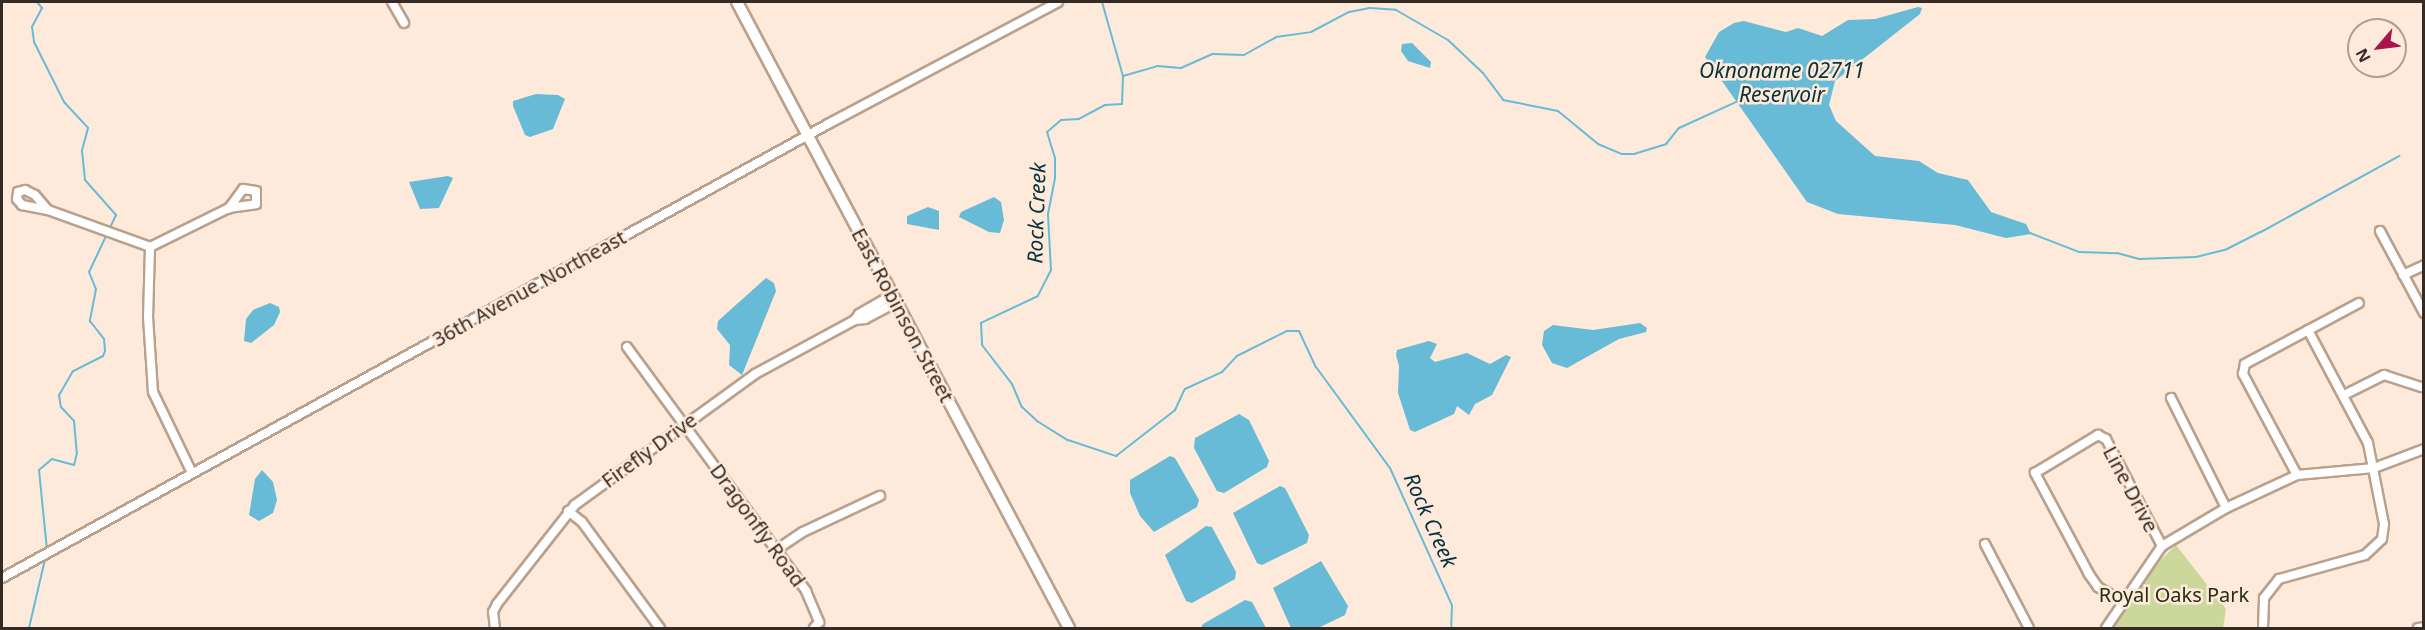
<!DOCTYPE html>
<style>
body{margin:0}
#map{position:relative;width:2425px;height:630px;overflow:hidden;background:#feeada;font-family:"Noto Sans",sans-serif}
div>[style]{position:absolute}
.green>*{inset:0;background:#ccd79b}
.water>*{inset:0;background:#67bbd6}
.stream>*{height:2px;margin:-1px;padding:0 1px;transform-origin:1px;border-radius:1px;background:#67bbd6}
.roads{filter:drop-shadow(2px 0 #b9a18e) drop-shadow(-2px 0 #b9a18e) drop-shadow(0 2px #b9a18e) drop-shadow(0 -2px #b9a18e)}
.street>*{height:8px;margin:-4px;padding:0 4px;transform-origin:4px;border-radius:4px;background:#fff}
.secondary>*{height:10px;margin:-5px;padding:0 5px;transform-origin:5px;border-radius:5px;background:#fff}
span{translate:-50% -50%;white-space:nowrap;text-align:center;line-height:1.15;-webkit-text-stroke:5px #feeada;paint-order:stroke}
.street-label{font-size:20px;color:#352b24}
.park-label{font-size:20px;color:#2a2e10}
.water-label{font-size:21px;color:#07313c;font-style:italic}
.frame{position:absolute;inset:0;border:3px solid #352b24;pointer-events:none}
.north{position:absolute;left:2347px;top:18px;width:60px;height:60px;box-sizing:border-box;background:#feeada;border:2px solid #ae9e91;border-radius:50%;rotate:242deg;font-size:16px;font-weight:700;line-height:24px;text-align:center;color:#352b24}
.north::after{content:'';display:block;margin:auto;width:21px;height:27px;background:#a8154d;clip-path:polygon(50% 0,100% 100%,50% 72%,0 100%)}
</style>
<div id="map">
<div class="green">
<div style="clip-path:polygon(2176px 545px,2226px 609px,2223px 628px,2113px 628px,2151px 570px)"></div>
</div>
<div class="water">
<div style="clip-path:polygon(1918px 7px,1922px 8px,1920px 14px,1835px 81px,1829px 105px,1836px 121px,1875px 156px,1919px 161px,1938px 173px,1968px 180px,1991px 212px,2026px 224px,2031px 234px,2006px 238px,1955px 225px,1838px 214px,1807px 202px,1705px 57px,1719px 32px,1734px 23px,1744px 21px,1786px 32px,1798px 28px,1822px 36px,1848px 20px,1875px 19px)"></div>
<div style="clip-path:polygon(1412px 43px,1431px 62px,1430px 68px,1408px 61px,1401px 51px,1402px 44px)"></div>
<div style="clip-path:polygon(536px 94px,558px 95px,565px 99px,553px 129px,530px 137px,525px 135px,513px 106px,513px 101px)"></div>
<div style="clip-path:polygon(448px 176px,453px 178px,439px 208px,420px 209px,409px 182px)"></div>
<div style="clip-path:polygon(994px 197px,1001px 202px,1004px 220px,1000px 233px,989px 232px,959px 217px,961px 212px)"></div>
<div style="clip-path:polygon(928px 207px,939px 211px,939px 230px,907px 224px,907px 216px)"></div>
<div style="clip-path:polygon(766px 278px,774px 283px,776px 291px,742px 375px,729px 365px,730px 345px,717px 329px,718px 321px)"></div>
<div style="clip-path:polygon(270px 303px,279px 307px,280px 312px,274px 325px,251px 343px,244px 341px,246px 319px,253px 310px)"></div>
<div style="clip-path:polygon(1640px 323px,1647px 328px,1646px 332px,1619px 339px,1567px 368px,1552px 363px,1542px 345px,1544px 331px,1553px 325px,1593px 330px)"></div>
<div style="clip-path:polygon(1429px 341px,1437px 344px,1430px 358px,1435px 362px,1467px 353px,1490px 364px,1506px 355px,1511px 357px,1492px 395px,1475px 404px,1469px 415px,1457px 406px,1454px 414px,1415px 432px,1410px 430px,1398px 393px,1399px 366px,1396px 355px,1397px 350px)"></div>
<div style="clip-path:polygon(1239px 414px,1249px 420px,1269px 461px,1267px 467px,1224px 493px,1217px 491px,1194px 448px,1195px 438px)"></div>
<div style="clip-path:polygon(1170px 456px,1175px 458px,1199px 500px,1197px 507px,1154px 532px,1140px 516px,1130px 493px,1130px 480px)"></div>
<div style="clip-path:polygon(262px 470px,273px 482px,277px 500px,273px 513px,259px 521px,249px 515px,255px 479px)"></div>
<div style="clip-path:polygon(1280px 486px,1285px 488px,1309px 535px,1307px 543px,1262px 565px,1257px 563px,1233px 513px)"></div>
<div style="clip-path:polygon(1206px 526px,1212px 527px,1236px 572px,1235px 579px,1192px 603px,1186px 601px,1165px 555px)"></div>
<div style="clip-path:polygon(1321px 561px,1348px 606px,1345px 615px,1318px 628px,1291px 628px,1273px 588px)"></div>
<div style="clip-path:polygon(1245px 600px,1252px 602px,1266px 628px,1201px 628px,1203px 624px)"></div>
</div>
<div class="stream">
<div style="left:37px;top:2px;width:8px;rotate:50deg"></div>
<div style="left:42px;top:8px;width:21px;rotate:118deg"></div>
<div style="left:32px;top:27px;width:15px;rotate:82deg"></div>
<div style="left:34px;top:42px;width:67px;rotate:63.4deg"></div>
<div style="left:64px;top:102px;width:35px;rotate:47deg"></div>
<div style="left:88px;top:128px;width:24px;rotate:105deg"></div>
<div style="left:82px;top:151px;width:29px;rotate:84deg"></div>
<div style="left:85px;top:180px;width:47px;rotate:48.5deg"></div>
<div style="left:116px;top:215px;width:63px;rotate:115.3deg"></div>
<div style="left:89px;top:272px;width:18px;rotate:68deg"></div>
<div style="left:96px;top:289px;width:33px;rotate:101deg"></div>
<div style="left:90px;top:321px;width:23px;rotate:52deg"></div>
<div style="left:104px;top:339px;width:12px;rotate:85deg"></div>
<div style="left:105px;top:351px;width:5px;rotate:112deg"></div>
<div style="left:103px;top:356px;width:34px;rotate:153deg"></div>
<div style="left:73px;top:371px;width:28px;rotate:120deg"></div>
<div style="left:59px;top:395px;width:12px;rotate:81deg"></div>
<div style="left:61px;top:407px;width:19px;rotate:47deg"></div>
<div style="left:74px;top:421px;width:32px;rotate:85deg"></div>
<div style="left:77px;top:453px;width:12px;rotate:104deg"></div>
<div style="left:74px;top:465px;width:23px;rotate:-165deg"></div>
<div style="left:52px;top:459px;width:17px;rotate:140deg"></div>
<div style="left:39px;top:470px;width:80px;rotate:84.3deg"></div>
<div style="left:1102px;top:2px;width:77px;rotate:74.2deg"></div>
<div style="left:1123px;top:76px;width:28px;rotate:92deg"></div>
<div style="left:1122px;top:104px;width:17px;rotate:177deg"></div>
<div style="left:1105px;top:105px;width:30px;rotate:152deg"></div>
<div style="left:1079px;top:119px;width:18px;rotate:177deg"></div>
<div style="left:1061px;top:120px;width:18px;rotate:139deg"></div>
<div style="left:1047px;top:132px;width:27px;rotate:73deg"></div>
<div style="left:1055px;top:158px;width:20px;rotate:90deg"></div>
<div style="left:1055px;top:178px;width:38px;rotate:101deg"></div>
<div style="left:1048px;top:215px;width:55px;rotate:86.9deg"></div>
<div style="left:1051px;top:270px;width:29px;rotate:117deg"></div>
<div style="left:1038px;top:296px;width:63px;rotate:154.7deg"></div>
<div style="left:981px;top:323px;width:22px;rotate:87deg"></div>
<div style="left:982px;top:345px;width:49px;rotate:52.4deg"></div>
<div style="left:1012px;top:384px;width:25px;rotate:67deg"></div>
<div style="left:1022px;top:407px;width:21px;rotate:43deg"></div>
<div style="left:1037px;top:421px;width:36px;rotate:32deg"></div>
<div style="left:1068px;top:440px;width:51px;rotate:18.4deg"></div>
<div style="left:1116px;top:456px;width:75px;rotate:-37.9deg"></div>
<div style="left:1175px;top:410px;width:23px;rotate:-65deg"></div>
<div style="left:1185px;top:389px;width:41px;rotate:-24.7deg"></div>
<div style="left:1222px;top:372px;width:22px;rotate:-47deg"></div>
<div style="left:1237px;top:356px;width:56px;rotate:-26.6deg"></div>
<div style="left:1287px;top:331px;width:12px"></div>
<div style="left:1299px;top:331px;width:40px;rotate:65deg"></div>
<div style="left:1316px;top:367px;width:125px;rotate:53.8deg"></div>
<div style="left:1390px;top:468px;width:150px;rotate:65.7deg"></div>
<div style="left:1452px;top:605px;width:23px;rotate:92deg"></div>
<div style="left:1123px;top:76px;width:35px;rotate:-16deg"></div>
<div style="left:1157px;top:66px;width:24px;rotate:5deg"></div>
<div style="left:1181px;top:68px;width:35px;rotate:-24deg"></div>
<div style="left:1213px;top:54px;width:31px;rotate:2deg"></div>
<div style="left:1244px;top:55px;width:37px;rotate:-29deg"></div>
<div style="left:1276px;top:37px;width:35px;rotate:-8deg"></div>
<div style="left:1311px;top:32px;width:43px;rotate:-27.8deg"></div>
<div style="left:1349px;top:12px;width:21px;rotate:-11deg"></div>
<div style="left:1370px;top:8px;width:26px;rotate:4deg"></div>
<div style="left:1396px;top:10px;width:60px;rotate:30deg"></div>
<div style="left:1448px;top:40px;width:48px;rotate:43.3deg"></div>
<div style="left:1483px;top:73px;width:34px;rotate:53deg"></div>
<div style="left:1503px;top:100px;width:56px;rotate:11.3deg"></div>
<div style="left:1558px;top:111px;width:52px;rotate:39.5deg"></div>
<div style="left:1598px;top:144px;width:26px;rotate:23deg"></div>
<div style="left:1622px;top:154px;width:12px"></div>
<div style="left:1634px;top:154px;width:34px;rotate:-17deg"></div>
<div style="left:1666px;top:144px;width:21px;rotate:-51deg"></div>
<div style="left:1679px;top:128px;width:63px;rotate:-24.5deg"></div>
<div style="left:2030px;top:233px;width:53px;rotate:21.2deg"></div>
<div style="left:2079px;top:252px;width:38px;rotate:2deg"></div>
<div style="left:2117px;top:253px;width:23px;rotate:15deg"></div>
<div style="left:2139px;top:259px;width:57px;rotate:-2deg"></div>
<div style="left:2196px;top:257px;width:32px;rotate:-14deg"></div>
<div style="left:2227px;top:249px;width:38px;rotate:-27deg"></div>
<div style="left:2261px;top:232px;width:158px;rotate:-28.8deg"></div>
<div style="left:29px;top:628px;width:75px;rotate:-76.9deg"></div>
</div>
<div class="roads">
<div class="street">
<div style="left:392px;top:2px;width:24px;rotate:60deg"></div>
<div style="left:48px;top:210px;width:20px;rotate:-131deg"></div>
<div style="left:35px;top:195px;width:11px;rotate:-153deg"></div>
<div style="left:25px;top:190px;width:7px;rotate:164deg"></div>
<div style="left:18px;top:192px;width:7px;rotate:98deg"></div>
<div style="left:17px;top:199px;width:8px;rotate:50deg"></div>
<div style="left:22px;top:205px;width:26px;rotate:11deg"></div>
<div style="left:48px;top:210px;width:109px;rotate:19.9deg"></div>
<div style="left:150px;top:247px;width:88px;rotate:-26.3deg"></div>
<div style="left:229px;top:208px;width:27px;rotate:-8deg"></div>
<div style="left:256px;top:204px;width:13px;rotate:-90deg"></div>
<div style="left:256px;top:191px;width:13px;rotate:-171deg"></div>
<div style="left:243px;top:189px;width:24px;rotate:126deg"></div>
<div style="left:2380px;top:231px;width:93px;rotate:61.8deg"></div>
<div style="left:150px;top:247px;width:70px;rotate:91.6deg"></div>
<div style="left:148px;top:317px;width:75px;rotate:86.2deg"></div>
<div style="left:153px;top:392px;width:90px;rotate:64.3deg"></div>
<div style="left:2403px;top:275px;width:23px;rotate:-25deg"></div>
<div style="left:855px;top:320px;width:7px;rotate:-56deg"></div>
<div style="left:859px;top:314px;width:39px;rotate:-30deg"></div>
<div style="left:627px;top:347px;width:303px;rotate:53.7deg"></div>
<div style="left:806px;top:591px;width:34px;rotate:67deg"></div>
<div style="left:819px;top:622px;width:8px;rotate:130deg"></div>
<div style="left:2344px;top:395px;width:45px;rotate:-26.6deg"></div>
<div style="left:2384px;top:375px;width:39px;rotate:18deg"></div>
<div style="left:2171px;top:398px;width:123px;rotate:63.4deg"></div>
<div style="left:2297px;top:475px;width:115px;rotate:-118.1deg"></div>
<div style="left:2243px;top:374px;width:10px;rotate:-79deg"></div>
<div style="left:2245px;top:364px;width:129px;rotate:-28.2deg"></div>
<div style="left:568px;top:511px;width:18px;rotate:38deg"></div>
<div style="left:582px;top:522px;width:132px;rotate:53.7deg"></div>
<div style="left:1985px;top:544px;width:95px;rotate:62.4deg"></div>
<div style="left:776px;top:550px;width:32px;rotate:-34deg"></div>
<div style="left:803px;top:532px;width:85px;rotate:-25.1deg"></div>
<div style="left:2px;top:578px;width:943px;rotate:-28.79deg"></div>
<div style="left:828px;top:124px;width:260px;rotate:-27.9deg"></div>
<div style="left:2123px;top:602px;width:29px;rotate:-149deg"></div>
<div style="left:2098px;top:587px;width:16px;rotate:-125deg"></div>
<div style="left:2089px;top:574px;width:115px;rotate:-118.1deg"></div>
<div style="left:2035px;top:473px;width:74px;rotate:-31.1deg"></div>
<div style="left:2098px;top:435px;width:9px;rotate:27deg"></div>
<div style="left:2106px;top:439px;width:121px;rotate:62.4deg"></div>
<div style="left:495px;top:628px;width:16px;rotate:-97deg"></div>
<div style="left:493px;top:612px;width:9px;rotate:-63deg"></div>
<div style="left:497px;top:604px;width:126px;rotate:-51.8deg"></div>
<div style="left:575px;top:505px;width:223px;rotate:-36deg"></div>
<div style="left:755px;top:374px;width:114px;rotate:-28.4deg"></div>
<div style="left:855px;top:320px;width:10px;rotate:-6deg"></div>
<div style="left:865px;top:319px;width:36px;rotate:-28deg"></div>
<div style="left:2106px;top:628px;width:99px;rotate:-55.7deg"></div>
<div style="left:2162px;top:546px;width:74px;rotate:-30.7deg"></div>
<div style="left:2226px;top:508px;width:78px;rotate:-24.9deg"></div>
<div style="left:2297px;top:475px;width:77px;rotate:-5.2deg"></div>
<div style="left:2374px;top:468px;width:53px;rotate:-20.8deg"></div>
<div style="left:2263px;top:628px;width:30px;rotate:-88deg"></div>
<div style="left:2264px;top:598px;width:24px;rotate:-52deg"></div>
<div style="left:2279px;top:579px;width:89px;rotate:-15.6deg"></div>
<div style="left:2365px;top:555px;width:23px;rotate:-43deg"></div>
<div style="left:2382px;top:539px;width:15px;rotate:-82deg"></div>
<div style="left:2384px;top:524px;width:83px;rotate:-101.2deg"></div>
<div style="left:2368px;top:443px;width:128px;rotate:-118deg"></div>
<div style="left:2418px;top:628px;width:6px;rotate:-9deg"></div>
</div>
<div class="secondary">
<div style="left:737px;top:2px;width:709px;rotate:62.06deg"></div>
</div>
</div>
<div class="street-label">
<span style="left:529px;top:288px;rotate:-29deg">36th Avenue Northeast</span>
<span style="left:903px;top:315px;rotate:62deg">East Robinson Street</span>
<span style="left:649px;top:450px;rotate:-36deg">Firefly Drive</span>
<span style="left:2131px;top:489px;rotate:62deg">Line Drive</span>
<span style="left:758px;top:525px;rotate:54deg">Dragonfly Road</span>
</div>
<div class="park-label">
<span style="left:2174px;top:594px">Royal Oaks Park</span>
</div>
<div class="water-label">
<span style="left:1782px;top:82px">Oknoname 02711<br>Reservoir</span>
<span style="left:1036px;top:213px;rotate:-88deg">Rock Creek</span>
<span style="left:1431px;top:520px;rotate:66deg">Rock Creek</span>
</div>
<div class="frame"></div>
<div class="north">N</div>
</div>
